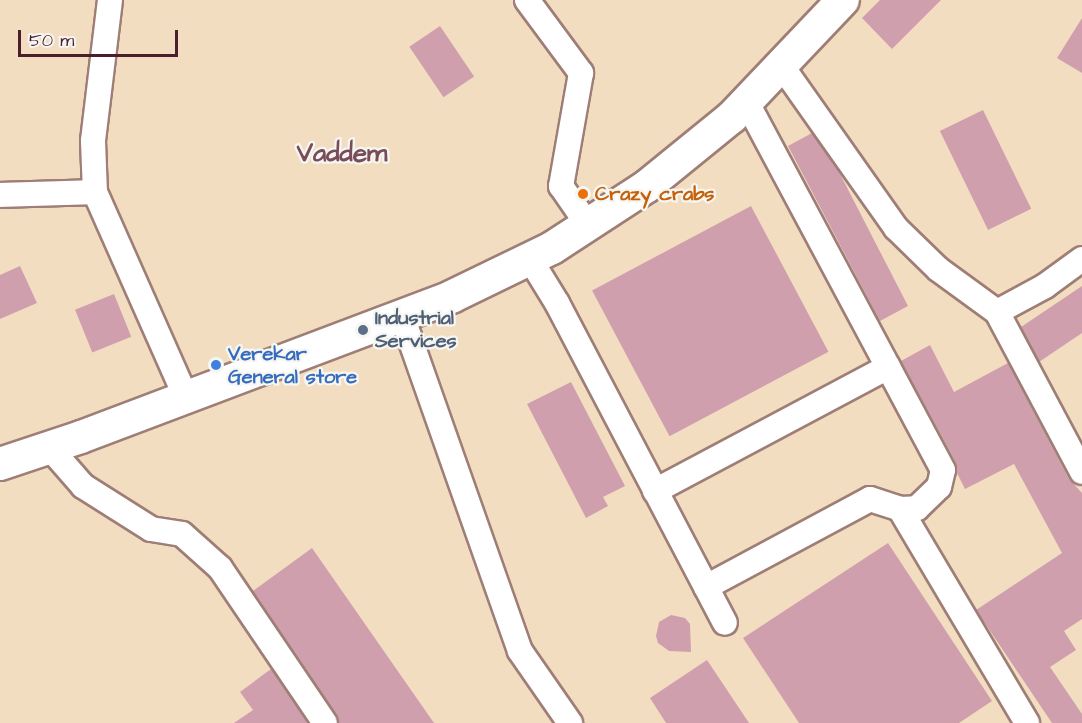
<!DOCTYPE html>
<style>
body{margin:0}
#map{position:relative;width:1082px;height:723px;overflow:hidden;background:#f3ddc0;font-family:"Architects Daughter",sans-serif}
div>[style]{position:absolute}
.building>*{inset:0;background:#cf9fae;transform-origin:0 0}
.roads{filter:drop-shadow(2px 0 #9e7e76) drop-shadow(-2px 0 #9e7e76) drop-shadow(0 2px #9e7e76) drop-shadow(0 -2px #9e7e76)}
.minor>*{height:24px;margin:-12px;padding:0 12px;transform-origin:12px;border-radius:12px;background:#fff}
.major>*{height:32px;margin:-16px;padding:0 16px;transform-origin:16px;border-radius:16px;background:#fff}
.dots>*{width:16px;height:16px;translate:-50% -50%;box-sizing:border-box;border:3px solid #f6f6f2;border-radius:50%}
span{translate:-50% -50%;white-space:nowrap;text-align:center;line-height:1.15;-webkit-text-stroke:4.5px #f6f6f2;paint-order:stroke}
.food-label{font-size:20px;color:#c56008;font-weight:700}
.left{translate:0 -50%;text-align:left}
.service-label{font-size:20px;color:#4e5e75;font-weight:700}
.shop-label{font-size:20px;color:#366cbe;font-weight:700}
.district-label{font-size:26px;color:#794c59;font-weight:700}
.scale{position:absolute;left:18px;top:30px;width:160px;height:27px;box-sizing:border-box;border:3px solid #4a1f2b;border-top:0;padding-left:8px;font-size:18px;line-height:21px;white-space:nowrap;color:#4a1f2b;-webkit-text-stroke:4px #f6f6f2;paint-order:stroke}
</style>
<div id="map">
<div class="building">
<div style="clip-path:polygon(880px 0,941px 0,892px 49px,862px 18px)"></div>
<div style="clip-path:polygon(1082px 18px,1082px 73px,1057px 58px)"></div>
<div style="left:440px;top:26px;width:61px;height:37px;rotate:56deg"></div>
<div style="left:983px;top:110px;width:110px;height:48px;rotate:64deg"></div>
<div style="clip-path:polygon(812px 133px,839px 172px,908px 306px,880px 321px,788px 146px)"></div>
<div style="left:751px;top:206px;width:165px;height:180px;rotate:62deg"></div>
<div style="clip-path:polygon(20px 266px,37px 303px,0 319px,0 275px)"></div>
<div style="clip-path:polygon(1082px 286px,1082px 333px,1039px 362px,1021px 327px)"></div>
<div style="left:114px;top:294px;width:46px;height:42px;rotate:68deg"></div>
<div style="clip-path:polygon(930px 345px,954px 392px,1008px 363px,1069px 479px,1082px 493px,1082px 619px,1064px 631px,1076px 650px,1050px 667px,1082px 714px,1082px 723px,1052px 723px,976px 610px,1062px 553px,1014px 464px,965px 489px,957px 473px,956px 463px,901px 361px)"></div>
<div style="clip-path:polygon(571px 382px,625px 486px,603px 497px,608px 506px,586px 518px,527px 404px)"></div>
<div style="clip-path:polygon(888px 543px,992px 701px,959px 723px,799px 723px,743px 638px)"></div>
<div style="clip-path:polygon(312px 548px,434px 723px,339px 723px,337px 715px,253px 591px)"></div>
<div style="clip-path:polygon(671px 615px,685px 618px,690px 624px,691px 652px,669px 651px,658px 643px,656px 636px,659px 622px)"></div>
<div style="clip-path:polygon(707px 660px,749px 723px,666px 723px,650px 698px)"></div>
<div style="clip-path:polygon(271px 669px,308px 723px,234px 723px,253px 710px,240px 692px)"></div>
</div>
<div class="roads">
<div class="minor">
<div style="left:110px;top:0;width:142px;rotate:96.9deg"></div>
<div style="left:93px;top:141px;width:51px;rotate:87.8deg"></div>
<div style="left:95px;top:192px;width:224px;rotate:66.1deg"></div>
<div style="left:527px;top:0;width:91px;rotate:53.5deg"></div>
<div style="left:581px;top:73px;width:115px;rotate:100deg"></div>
<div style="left:561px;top:186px;width:47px;rotate:55.3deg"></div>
<div style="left:781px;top:65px;width:199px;rotate:54.8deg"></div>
<div style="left:896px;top:228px;width:59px;rotate:44.3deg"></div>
<div style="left:938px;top:269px;width:73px;rotate:36.1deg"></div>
<div style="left:997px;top:312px;width:55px;rotate:-28.4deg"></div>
<div style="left:1045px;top:286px;width:46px;rotate:-36.1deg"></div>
<div style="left:0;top:195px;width:95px;rotate:-1.8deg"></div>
<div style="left:530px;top:259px;width:52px;rotate:58.5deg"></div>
<div style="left:557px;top:303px;width:361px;rotate:62.3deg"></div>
<div style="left:997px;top:312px;width:181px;rotate:62deg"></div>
<div style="left:402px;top:316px;width:355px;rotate:70.6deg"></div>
<div style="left:520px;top:651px;width:88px;rotate:55.2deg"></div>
<div style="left:49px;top:447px;width:52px;rotate:48.9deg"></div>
<div style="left:83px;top:486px;width:80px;rotate:32.3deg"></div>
<div style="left:151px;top:529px;width:31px;rotate:9deg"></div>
<div style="left:182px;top:534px;width:51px;rotate:41.8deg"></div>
<div style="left:220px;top:568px;width:187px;rotate:55.9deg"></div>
<div style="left:655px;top:491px;width:264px;rotate:-28deg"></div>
<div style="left:900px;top:509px;width:249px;rotate:59.3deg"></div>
<div style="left:706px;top:587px;width:186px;rotate:-28.2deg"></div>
<div style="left:870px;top:499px;width:32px;rotate:18deg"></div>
<div style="left:900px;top:509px;width:17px;rotate:-3deg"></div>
<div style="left:917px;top:508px;width:30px;rotate:-44deg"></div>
<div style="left:939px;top:487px;width:17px;rotate:-77deg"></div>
<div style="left:943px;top:470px;width:418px;rotate:-118.1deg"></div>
</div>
<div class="major">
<div style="left:0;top:464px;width:85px;rotate:-18.4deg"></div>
<div style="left:81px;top:437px;width:396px;rotate:-20.7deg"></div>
<div style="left:451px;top:297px;width:112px;rotate:-25.9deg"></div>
<div style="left:552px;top:248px;width:113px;rotate:-33.1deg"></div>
<div style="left:647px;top:186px;width:109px;rotate:-39.1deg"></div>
<div style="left:732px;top:117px;width:161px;rotate:-46.5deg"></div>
</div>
</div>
<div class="dots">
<div style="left:583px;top:194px;background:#e8710a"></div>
<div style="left:363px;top:330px;background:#5c6f8a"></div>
<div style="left:216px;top:365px;background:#3f7fe0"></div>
</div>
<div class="food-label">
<span class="left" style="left:595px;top:194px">Crazy crabs</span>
</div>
<div class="service-label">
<span class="left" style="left:375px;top:330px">Industrial<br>Services</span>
</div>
<div class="shop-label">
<span class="left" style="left:228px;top:366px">Verekar<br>General store</span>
</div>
<div class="district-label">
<span style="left:342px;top:154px">Vaddem</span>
</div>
<div class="scale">50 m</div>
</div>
